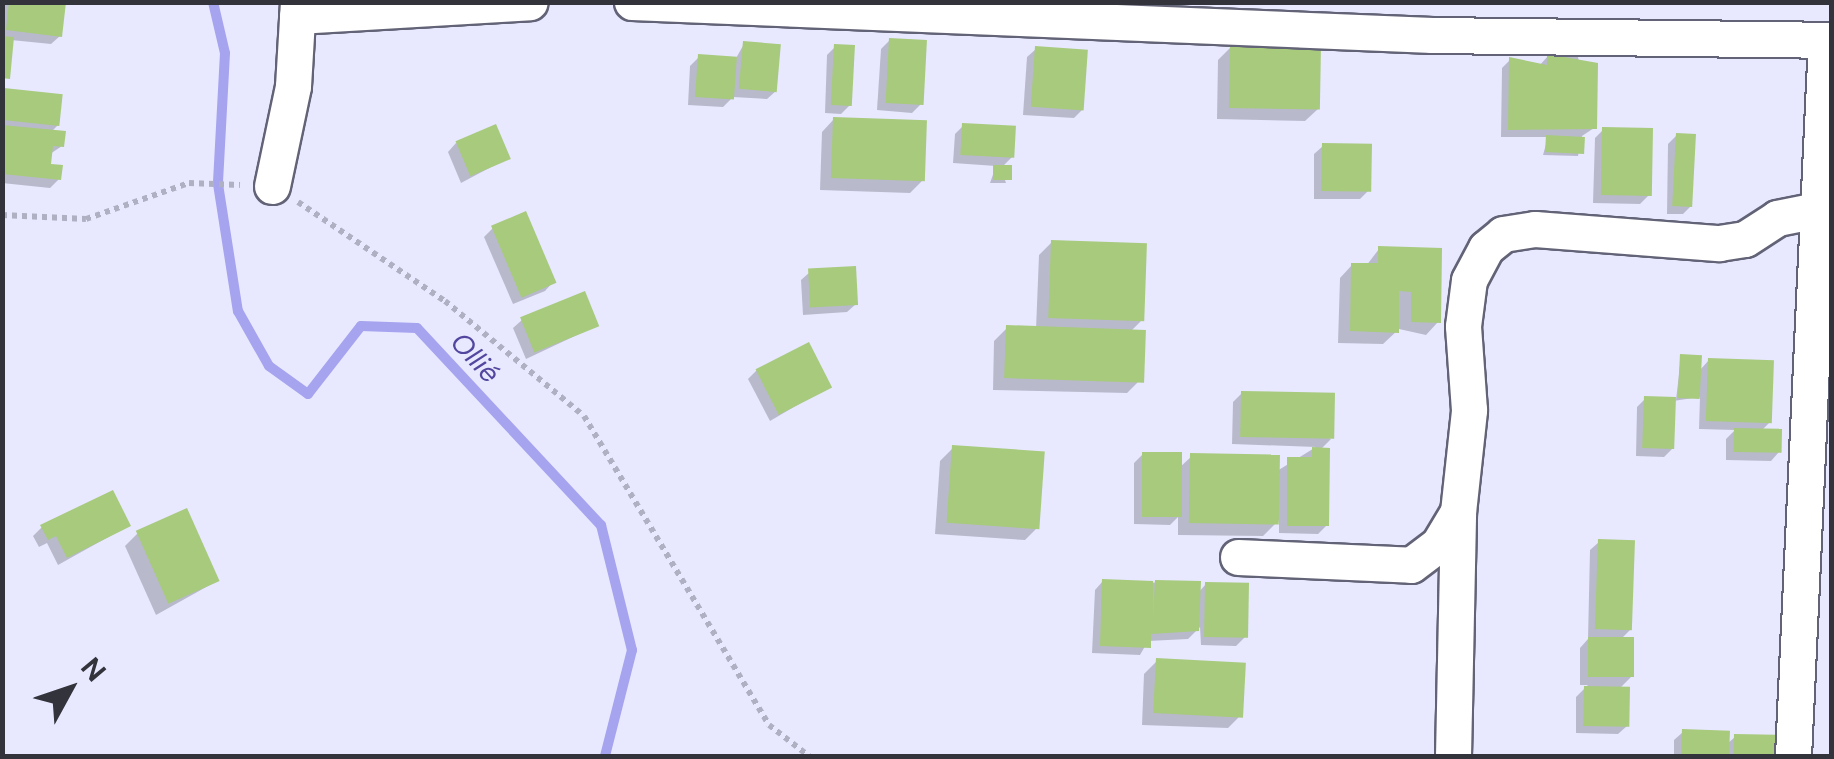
<!DOCTYPE html>
<meta charset="utf-8">
<style>
body{margin:0}
#map{position:relative;width:1834px;height:759px;overflow:hidden;background:#e8e8ff;font-family:"DM Sans",sans-serif}
div>[style]{position:absolute}
.shadow>*{inset:0;background:#0003}
.stream>*{height:10px;margin:-5px;padding:0 5px;transform-origin:5px;border-radius:5px;background:#a6a3ef}
.building>*{inset:0;background:#a7ca7d;transform-origin:0 0}
.path>*{height:6px;margin-top:-3px;transform-origin:0;background:repeating-linear-gradient(90deg,#b0b0c3 0 5px,transparent 0 10px)}
.roads{filter:drop-shadow(2px 0 #636377) drop-shadow(-2px 0 #636377) drop-shadow(0 2px #636377) drop-shadow(0 -2px #636377)}
.minor>*{height:35px;margin:-17.5px;padding:0 17.5px;transform-origin:17.5px;border-radius:17.5px;background:#fff}
span{translate:-50% -50%;white-space:nowrap;text-align:center;line-height:1.15;-webkit-text-stroke:8px #e8e8ff;paint-order:stroke}
.water-label{font-size:28px;color:#52469f;font-style:italic}
.frame{position:absolute;inset:0;border:5px solid #32333b;pointer-events:none}
.north{position:absolute;left:20px;top:639px;width:100px;height:100px;-webkit-text-stroke:8px #e8e8ff;paint-order:stroke;rotate:50deg;font-size:28px;font-weight:700;line-height:40px;text-align:center;color:#32333b}
.north::after{content:'';display:block;margin:auto;width:35px;height:45px;background:#32333b;clip-path:polygon(50% 0,100% 100%,50% 72%,0 100%)}
</style>
<div id="map">
<div class="shadow">
<div style="clip-path:polygon(2px 2px,64px 2px,60px 36px,51px 44px,11px 40px,2px 83px)"></div>
<div style="clip-path:polygon(890px 40px,921px 104px,912px 113px,877px 110px,881px 49px)"></div>
<div style="clip-path:polygon(744px 44px,776px 91px,767px 99px,733px 97px,723px 107px,688px 105px,690px 66px,699px 57px,735px 60px)"></div>
<div style="clip-path:polygon(835px 47px,850px 105px,841px 114px,825px 113px,827px 55px)"></div>
<div style="clip-path:polygon(1231px 47px,1318px 109px,1305px 121px,1217px 119px,1218px 60px)"></div>
<div style="clip-path:polygon(1036px 49px,1082px 110px,1074px 118px,1023px 115px,1027px 57px)"></div>
<div style="clip-path:polygon(1548px 56px,1578px 57px,1594px 128px,1582px 136px,1578px 156px,1543px 155px,1548px 137px,1501px 137px,1502px 68px,1510px 60px,1539px 66px)"></div>
<div style="clip-path:polygon(5px 91px,58px 125px,51px 132px,62px 146px,50px 154px,48px 167px,59px 179px,50px 188px,2px 183px)"></div>
<div style="clip-path:polygon(834px 119px,923px 180px,910px 193px,820px 190px,822px 132px)"></div>
<div style="clip-path:polygon(963px 126px,1012px 157px,1001px 168px,1006px 183px,990px 183px,996px 166px,953px 163px,955px 134px)"></div>
<div style="clip-path:polygon(1603px 130px,1649px 195px,1640px 204px,1593px 203px,1595px 138px)"></div>
<div style="clip-path:polygon(1677px 135px,1692px 205px,1683px 214px,1667px 214px,1668px 144px)"></div>
<div style="clip-path:polygon(456px 143px,508px 158px,461px 183px,448px 152px)"></div>
<div style="clip-path:polygon(1323px 146px,1368px 191px,1360px 199px,1314px 199px,1314px 154px)"></div>
<div style="clip-path:polygon(493px 228px,553px 282px,545px 291px,513px 304px,484px 237px)"></div>
<div style="clip-path:polygon(1052px 242px,1141px 321px,1130px 332px,1140px 380px,1127px 393px,993px 390px,994px 341px,1007px 328px,1036px 329px,1039px 255px)"></div>
<div style="clip-path:polygon(1379px 249px,1438px 322px,1426px 335px,1399px 329px,1383px 344px,1338px 343px,1340px 278px,1352px 265px,1366px 266px)"></div>
<div style="clip-path:polygon(810px 272px,856px 304px,847px 312px,803px 315px,801px 280px)"></div>
<div style="clip-path:polygon(522px 320px,596px 326px,526px 359px,513px 328px)"></div>
<div style="clip-path:polygon(1681px 357px,1700px 370px,1709px 360px,1770px 422px,1761px 431px,1779px 452px,1771px 461px,1726px 460px,1726px 439px,1735px 430px,1699px 429px,1700px 397px,1673px 401px,1673px 448px,1664px 457px,1636px 456px,1637px 407px,1645px 399px,1676px 400px)"></div>
<div style="clip-path:polygon(757px 370px,828px 387px,770px 421px,748px 379px)"></div>
<div style="clip-path:polygon(1242px 393px,1331px 439px,1320px 450px,1327px 525px,1318px 534px,1279px 533px,1279px 520px,1263px 536px,1178px 535px,1178px 517px,1170px 525px,1134px 524px,1134px 463px,1143px 454px,1179px 468px,1192px 456px,1277px 471px,1316px 447px,1232px 444px,1233px 402px)"></div>
<div style="clip-path:polygon(953px 448px,1038px 527px,1025px 540px,935px 534px,940px 461px)"></div>
<div style="clip-path:polygon(128px 526px,58px 565px,47px 543px,39px 547px,33px 536px,42px 527px)"></div>
<div style="clip-path:polygon(138px 533px,217px 581px,156px 615px,125px 546px)"></div>
<div style="clip-path:polygon(1599px 542px,1631px 629px,1621px 639px,1631px 677px,1619px 689px,1627px 726px,1618px 734px,1576px 733px,1576px 697px,1588px 685px,1580px 685px,1580px 648px,1588px 639px,1590px 550px)"></div>
<div style="clip-path:polygon(1103px 581px,1198px 584px,1198px 593px,1206px 584px,1245px 637px,1236px 646px,1201px 645px,1200px 627px,1188px 639px,1148px 641px,1140px 655px,1092px 653px,1095px 590px)"></div>
<div style="clip-path:polygon(1157px 661px,1241px 715px,1228px 728px,1142px 725px,1144px 674px)"></div>
<div style="clip-path:polygon(1683px 732px,1727px 744px,1735px 737px,1773px 738px,1773px 756px,1674px 756px,1674px 740px)"></div>
</div>
<div class="stream">
<div style="left:213px;top:2px;width:52px;rotate:76.8deg"></div>
<div style="left:225px;top:53px;width:131px;rotate:93.1deg"></div>
<div style="left:218px;top:184px;width:129px;rotate:81.1deg"></div>
<div style="left:238px;top:311px;width:63px;rotate:60.6deg"></div>
<div style="left:269px;top:366px;width:48px;rotate:35.7deg"></div>
<div style="left:308px;top:394px;width:86px;rotate:-52.1deg"></div>
<div style="left:361px;top:326px;width:56px;rotate:2deg"></div>
<div style="left:417px;top:328px;width:270px;rotate:47deg"></div>
<div style="left:601px;top:525px;width:129px;rotate:76.1deg"></div>
<div style="left:632px;top:650px;width:109px;rotate:104.3deg"></div>
</div>
<div class="building">
<div style="clip-path:polygon(9px 2px,66px 2px,62px 37px,6px 30px)"></div>
<div style="clip-path:polygon(2px 36px,14px 37px,10px 79px,2px 78px)"></div>
<div style="left:889px;top:38px;width:38px;height:65px;rotate:3deg"></div>
<div style="left:743px;top:41px;width:38px;height:48px;rotate:5deg"></div>
<div style="left:834px;top:44px;width:21px;height:61px;rotate:3deg"></div>
<div style="left:1230px;top:44px;width:91px;height:64px;rotate:1deg"></div>
<div style="left:1035px;top:46px;width:53px;height:61px;rotate:4deg"></div>
<div style="left:698px;top:54px;width:39px;height:43px;rotate:4deg"></div>
<div style="clip-path:polygon(1547px 54px,1598px 63px,1597px 129px,1508px 130px,1509px 57px,1547px 65px)"></div>
<div style="left:4px;top:88px;width:59px;height:32px;rotate:6deg"></div>
<div style="left:833px;top:117px;width:94px;height:61px;rotate:2deg"></div>
<div style="left:962px;top:123px;width:54px;height:32px;rotate:3deg"></div>
<div style="left:496px;top:124px;width:38px;height:44px;rotate:67deg"></div>
<div style="clip-path:polygon(2px 125px,66px 131px,64px 147px,53px 146px,51px 164px,63px 165px,61px 180px,2px 174px)"></div>
<div style="left:1602px;top:127px;width:51px;height:68px;rotate:1deg"></div>
<div style="left:1676px;top:133px;width:20px;height:73px;rotate:3deg"></div>
<div style="left:1546px;top:135px;width:39px;height:17px;rotate:3deg"></div>
<div style="left:1322px;top:143px;width:50px;height:48px;rotate:1deg"></div>
<div style="left:1012px;top:165px;width:15px;height:19px;rotate:90deg"></div>
<div style="left:526px;top:211px;width:78px;height:38px;rotate:67deg"></div>
<div style="left:1051px;top:240px;width:96px;height:78px;rotate:2deg"></div>
<div style="clip-path:polygon(1378px 246px,1442px 248px,1441px 323px,1411px 322px,1411px 292px,1399px 291px,1399px 333px,1350px 331px,1351px 263px,1378px 263px)"></div>
<div style="left:856px;top:266px;width:39px;height:48px;rotate:87deg"></div>
<div style="left:585px;top:291px;width:38px;height:70px;rotate:68deg"></div>
<div style="left:1006px;top:325px;width:140px;height:53px;rotate:2deg"></div>
<div style="left:809px;top:342px;width:51px;height:60px;rotate:63deg"></div>
<div style="left:1680px;top:354px;width:22px;height:44px;rotate:3deg"></div>
<div style="left:1708px;top:358px;width:66px;height:63px;rotate:2deg"></div>
<div style="left:1241px;top:391px;width:94px;height:46px;rotate:1deg"></div>
<div style="left:1644px;top:396px;width:32px;height:52px;rotate:2deg"></div>
<div style="left:1734px;top:428px;width:48px;height:24px;rotate:1deg"></div>
<div style="left:952px;top:445px;width:93px;height:78px;rotate:4deg"></div>
<div style="clip-path:polygon(1312px 447px,1330px 448px,1329px 526px,1287px 526px,1287px 457px,1312px 457px)"></div>
<div style="left:1142px;top:452px;width:40px;height:65px"></div>
<div style="left:1190px;top:453px;width:90px;height:70px;rotate:1deg"></div>
<div style="clip-path:polygon(113px 490px,131px 526px,67px 558px,56px 536px,48px 540px,40px 525px)"></div>
<div style="left:187px;top:508px;width:80px;height:56px;rotate:66deg"></div>
<div style="left:1598px;top:539px;width:37px;height:90px;rotate:2deg"></div>
<div style="clip-path:polygon(1102px 579px,1153px 581px,1153px 621px,1155px 580px,1201px 581px,1199px 631px,1151px 634px,1151px 648px,1100px 646px)"></div>
<div style="left:1205px;top:582px;width:44px;height:55px;rotate:1deg"></div>
<div style="left:1588px;top:637px;width:46px;height:40px"></div>
<div style="left:1156px;top:658px;width:90px;height:55px;rotate:3deg"></div>
<div style="left:1584px;top:686px;width:46px;height:40px;rotate:1deg"></div>
<div style="left:1682px;top:729px;width:48px;height:27px;rotate:2deg"></div>
<div style="left:1734px;top:734px;width:42px;height:22px;rotate:1deg"></div>
</div>
<div class="path">
<div style="left:298px;top:202px;width:177px;rotate:34deg"></div>
<div style="left:445px;top:301px;width:180px;rotate:39.6deg"></div>
<div style="left:584px;top:416px;width:360px;rotate:59.1deg"></div>
<div style="left:769px;top:725px;width:51px;rotate:37.8deg"></div>
<div style="left:2px;top:215px;width:84px;rotate:2.7deg"></div>
<div style="left:86px;top:219px;width:109px;rotate:-19.3deg"></div>
<div style="left:189px;top:183px;width:51px;rotate:2.2deg"></div>
</div>
<div class="roads">
<div class="minor">
<div style="left:632px;top:2px;width:801px;rotate:2.36deg"></div>
<div style="left:1432px;top:35px;width:400px;rotate:0.7deg"></div>
<div style="left:297px;top:16px;width:233px;rotate:-3.4deg"></div>
<div style="left:272px;top:186px;width:102px;rotate:-78.1deg"></div>
<div style="left:293px;top:86px;width:84px;rotate:-86.6deg"></div>
<div style="left:1238px;top:557px;width:173px;rotate:2.6deg"></div>
<div style="left:1411px;top:565px;width:34px;rotate:-37deg"></div>
<div style="left:1438px;top:545px;width:39px;rotate:-59deg"></div>
<div style="left:1458px;top:512px;width:103px;rotate:-83.8deg"></div>
<div style="left:1469px;top:410px;width:84px;rotate:-94.1deg"></div>
<div style="left:1463px;top:326px;width:46px;rotate:-82.6deg"></div>
<div style="left:1469px;top:280px;width:36px;rotate:-62deg"></div>
<div style="left:1486px;top:248px;width:22px;rotate:-39deg"></div>
<div style="left:1503px;top:234px;width:32px;rotate:-9deg"></div>
<div style="left:1535px;top:229px;width:185px;rotate:4.4deg"></div>
<div style="left:1719px;top:243px;width:26px;rotate:-9deg"></div>
<div style="left:1745px;top:239px;width:38px;rotate:-33deg"></div>
<div style="left:1777px;top:218px;width:46px;rotate:-11.3deg"></div>
<div style="left:1453px;top:756px;width:243px;rotate:-88.8deg"></div>
<div style="left:1793px;top:756px;width:716px;rotate:-87.36deg"></div>
</div>
</div>
<div class="water-label">
<span style="left:475px;top:358px;rotate:47deg">Ollié</span>
</div>
<div class="frame"></div>
<div class="north">N</div>
</div>
